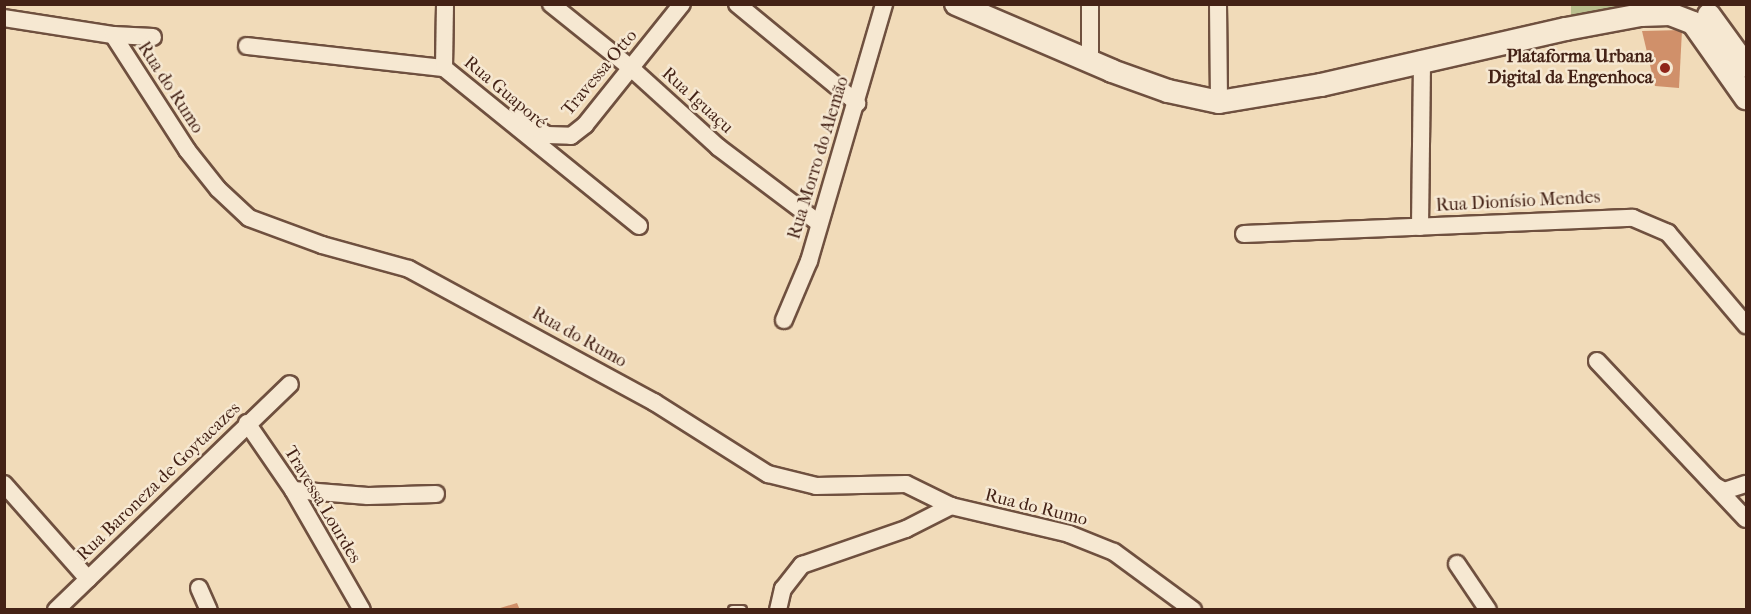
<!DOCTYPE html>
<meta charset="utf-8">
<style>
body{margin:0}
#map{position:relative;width:1751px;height:614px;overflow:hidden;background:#f1dbb9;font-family:"IM FELL French Canon",serif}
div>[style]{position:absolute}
.green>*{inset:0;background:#bac08f}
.building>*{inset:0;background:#d0906a}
.roads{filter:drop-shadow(2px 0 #6f503f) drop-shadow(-2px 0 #6f503f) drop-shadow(0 2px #6f503f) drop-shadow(0 -2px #6f503f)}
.lane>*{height:8px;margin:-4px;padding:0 4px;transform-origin:4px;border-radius:4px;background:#f6e8d2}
.street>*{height:16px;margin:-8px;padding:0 8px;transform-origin:8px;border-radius:8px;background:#f6e8d2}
.secondary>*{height:22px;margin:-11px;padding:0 11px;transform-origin:11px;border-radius:11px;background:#f6e8d2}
.dots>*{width:16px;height:16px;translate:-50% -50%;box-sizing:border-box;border:3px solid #f6e8d2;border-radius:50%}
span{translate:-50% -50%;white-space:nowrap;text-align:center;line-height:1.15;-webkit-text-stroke:5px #f6e8d2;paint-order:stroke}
.poi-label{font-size:18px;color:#442216;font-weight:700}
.right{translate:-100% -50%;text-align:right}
.street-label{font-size:18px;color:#442216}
.frame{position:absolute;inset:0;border:6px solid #442216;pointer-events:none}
</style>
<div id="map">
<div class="green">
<div style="clip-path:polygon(1571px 5px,1644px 5px,1571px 17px)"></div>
</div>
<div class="building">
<div style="clip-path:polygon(1682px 30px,1679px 88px,1655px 86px,1642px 31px)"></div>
<div style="clip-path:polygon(517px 603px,520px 610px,497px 610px,497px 609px)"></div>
</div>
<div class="roads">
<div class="lane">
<div style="left:733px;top:610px;width:9px"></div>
</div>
<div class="street">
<div style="left:551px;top:4px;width:102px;rotate:38.7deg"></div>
<div style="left:631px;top:68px;width:118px;rotate:42.2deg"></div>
<div style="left:718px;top:147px;width:126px;rotate:37deg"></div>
<div style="left:737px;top:4px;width:156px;rotate:39.5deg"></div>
<div style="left:1090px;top:4px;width:58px;rotate:90deg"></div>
<div style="left:1218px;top:4px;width:98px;rotate:89.4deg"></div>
<div style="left:4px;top:18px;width:110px;rotate:8.9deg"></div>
<div style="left:113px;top:35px;width:137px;rotate:57.2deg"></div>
<div style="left:187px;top:150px;width:50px;rotate:51.5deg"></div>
<div style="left:218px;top:189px;width:42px;rotate:43.1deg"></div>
<div style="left:249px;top:218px;width:78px;rotate:20.3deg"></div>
<div style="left:322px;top:245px;width:90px;rotate:15.4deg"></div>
<div style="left:409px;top:269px;width:279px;rotate:28.5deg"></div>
<div style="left:654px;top:402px;width:135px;rotate:32.3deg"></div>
<div style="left:768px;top:474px;width:49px;rotate:14deg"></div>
<div style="left:816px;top:486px;width:90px;rotate:-1.3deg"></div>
<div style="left:906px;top:484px;width:50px;rotate:26.1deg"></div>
<div style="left:951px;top:506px;width:121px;rotate:13.3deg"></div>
<div style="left:1069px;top:534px;width:48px;rotate:21.8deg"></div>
<div style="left:1114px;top:552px;width:98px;rotate:36.3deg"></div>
<div style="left:113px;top:35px;width:40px;rotate:2.9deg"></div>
<div style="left:247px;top:46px;width:198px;rotate:6.4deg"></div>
<div style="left:444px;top:68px;width:251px;rotate:39deg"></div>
<div style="left:444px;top:68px;width:64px;rotate:-89.1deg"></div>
<div style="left:519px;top:118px;width:33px;rotate:31deg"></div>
<div style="left:547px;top:135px;width:24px;rotate:2deg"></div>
<div style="left:571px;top:136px;width:18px;rotate:-38deg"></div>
<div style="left:585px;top:125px;width:155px;rotate:-51.3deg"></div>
<div style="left:1420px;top:227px;width:168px;rotate:-89.3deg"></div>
<div style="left:1244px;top:234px;width:389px;rotate:-2.4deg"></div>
<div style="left:1633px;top:218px;width:38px;rotate:23deg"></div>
<div style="left:1668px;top:233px;width:121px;rotate:49.7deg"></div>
<div style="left:784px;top:320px;width:64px;rotate:-67deg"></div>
<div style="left:809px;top:261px;width:268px;rotate:-73.7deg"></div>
<div style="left:1597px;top:361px;width:217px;rotate:46.7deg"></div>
<div style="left:247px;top:423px;width:81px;rotate:55.5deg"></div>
<div style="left:293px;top:490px;width:138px;rotate:60.1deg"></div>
<div style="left:4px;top:484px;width:127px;rotate:48.5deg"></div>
<div style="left:1715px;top:486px;width:10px;rotate:29deg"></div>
<div style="left:1724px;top:491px;width:23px;rotate:-18deg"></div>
<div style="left:293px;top:490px;width:75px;rotate:4.6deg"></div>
<div style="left:368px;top:496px;width:68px;rotate:-1.7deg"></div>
<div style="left:1457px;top:564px;width:55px;rotate:56deg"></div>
<div style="left:199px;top:588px;width:24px;rotate:66deg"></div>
<div style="left:56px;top:610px;width:325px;rotate:-44deg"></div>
<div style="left:778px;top:610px;width:22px;rotate:-77deg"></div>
<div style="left:783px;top:589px;width:31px;rotate:-52deg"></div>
<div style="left:802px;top:565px;width:110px;rotate:-19.1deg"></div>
<div style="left:906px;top:529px;width:51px;rotate:-27.1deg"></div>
</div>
<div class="secondary">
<div style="left:956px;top:4px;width:170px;rotate:23.2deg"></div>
<div style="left:1112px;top:71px;width:59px;rotate:19.7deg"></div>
<div style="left:1168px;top:91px;width:52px;rotate:12.2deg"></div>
<div style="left:1219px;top:102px;width:103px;rotate:-9.5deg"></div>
<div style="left:1321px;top:85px;width:251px;rotate:-12.9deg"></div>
<div style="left:1566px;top:29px;width:76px;rotate:-10.6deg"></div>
<div style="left:1641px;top:15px;width:29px;rotate:-2deg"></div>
<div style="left:1670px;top:14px;width:25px;rotate:21deg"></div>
<div style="left:1693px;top:23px;width:92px;rotate:54.8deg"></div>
<div style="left:1709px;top:15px;width:63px;rotate:54deg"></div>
</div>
</div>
<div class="dots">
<div style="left:1665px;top:68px;background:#8f2418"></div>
</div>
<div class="poi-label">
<span class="right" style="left:1653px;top:68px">Plataforma Urbana<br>Digital da Engenhoca</span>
</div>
<div class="street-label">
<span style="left:600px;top:73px;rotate:-50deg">Travessa Otto</span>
<span style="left:170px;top:88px;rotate:57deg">Rua do Rumo</span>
<span style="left:505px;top:93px;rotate:40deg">Rua Guaporé</span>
<span style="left:697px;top:101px;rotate:42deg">Rua Iguaçu</span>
<span style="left:819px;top:158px;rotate:-73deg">Rua Morro do Alemão</span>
<span style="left:1518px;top:202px;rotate:-3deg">Rua Dionísio Mendes</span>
<span style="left:579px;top:338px;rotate:29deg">Rua do Rumo</span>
<span style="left:159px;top:482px;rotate:-44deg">Rua Baroneza de Goytacazes</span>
<span style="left:322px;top:505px;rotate:59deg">Travessa Lourdes</span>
<span style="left:1036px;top:508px;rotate:14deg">Rua do Rumo</span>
</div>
<div class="frame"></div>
</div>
